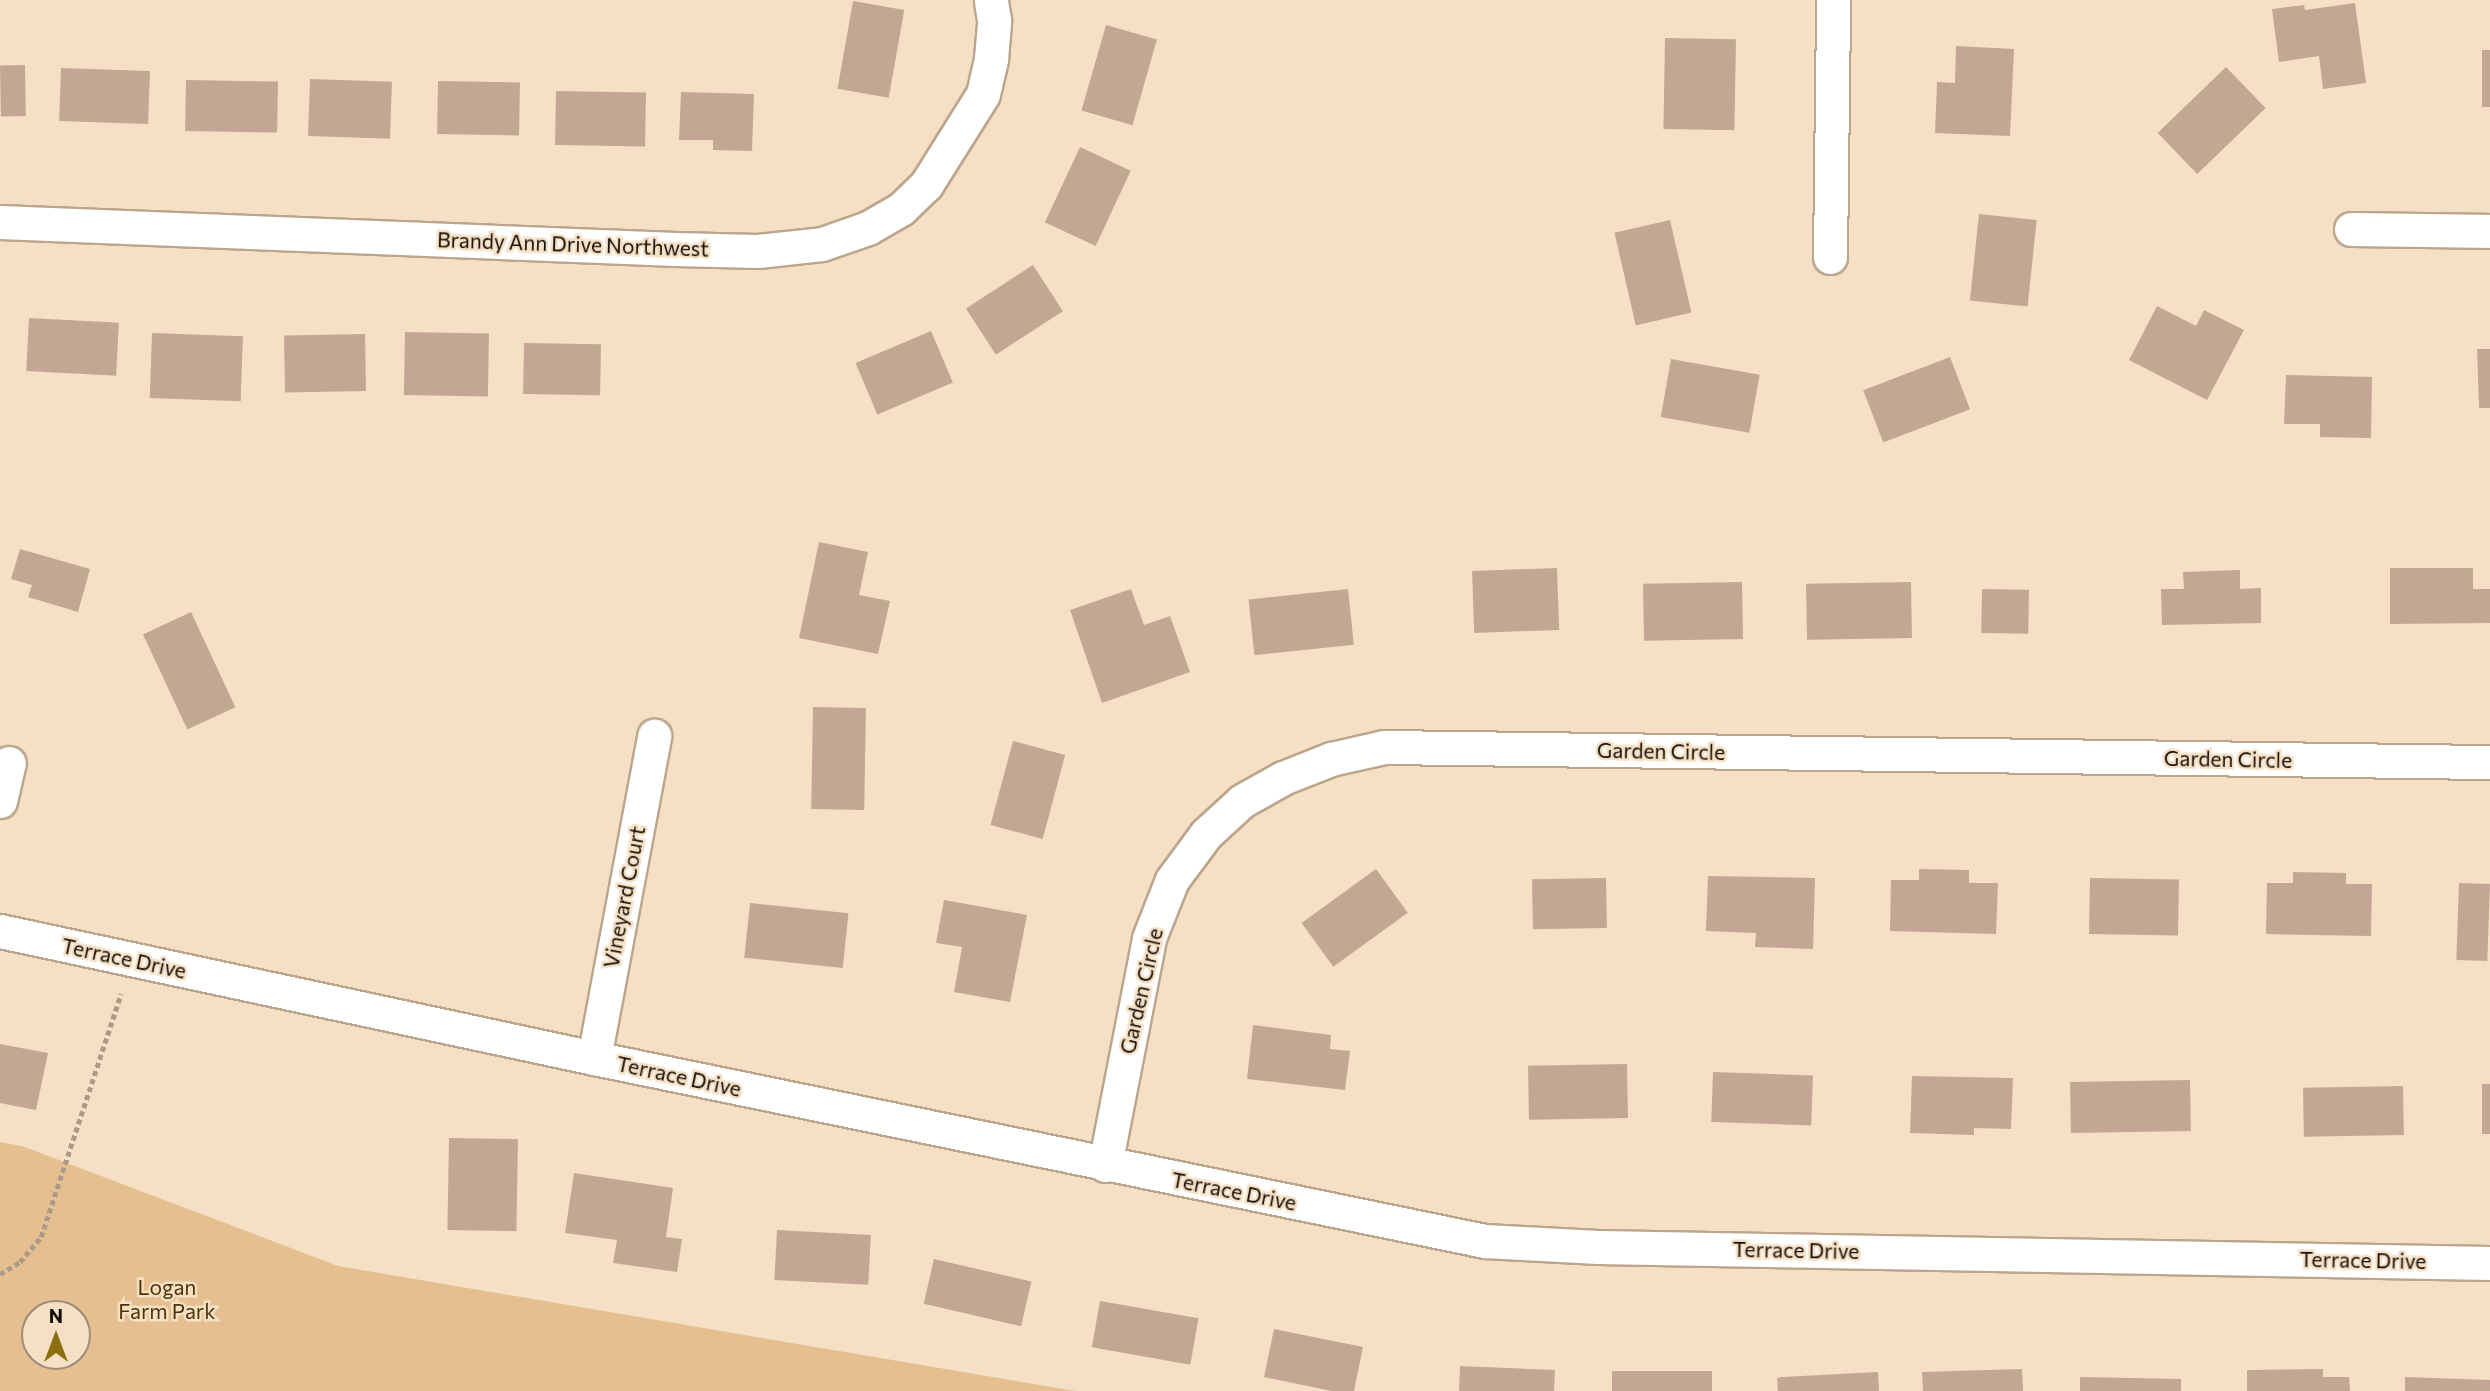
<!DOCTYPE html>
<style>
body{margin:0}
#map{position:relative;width:2490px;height:1391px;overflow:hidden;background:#f5e0c5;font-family:Commissioner,sans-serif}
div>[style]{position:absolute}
.green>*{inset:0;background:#e5bf8f}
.building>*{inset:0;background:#c4a695;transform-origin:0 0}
.path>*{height:4.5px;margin-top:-2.25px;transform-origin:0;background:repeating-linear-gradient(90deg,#ab9a86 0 5px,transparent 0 8.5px)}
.roads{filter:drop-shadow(2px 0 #bba68d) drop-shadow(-2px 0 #bba68d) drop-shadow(0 2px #bba68d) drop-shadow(0 -2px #bba68d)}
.minor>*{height:33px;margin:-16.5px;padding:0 16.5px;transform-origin:16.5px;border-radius:16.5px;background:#fff}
span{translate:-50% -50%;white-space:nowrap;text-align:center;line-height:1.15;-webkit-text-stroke:5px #f5e0c5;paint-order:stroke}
.street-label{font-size:21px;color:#160f07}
.park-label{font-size:21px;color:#4e3202}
.north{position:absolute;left:21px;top:1300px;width:70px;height:70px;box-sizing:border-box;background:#f5e0c5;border:2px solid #9c8c79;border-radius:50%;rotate:0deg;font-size:19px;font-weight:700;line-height:28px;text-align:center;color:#160f07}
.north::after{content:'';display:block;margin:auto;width:24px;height:32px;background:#8b6f11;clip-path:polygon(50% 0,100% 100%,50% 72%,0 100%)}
</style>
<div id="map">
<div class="green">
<div style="clip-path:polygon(evenodd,0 1142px,22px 1146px,338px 1266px,1075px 1391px,0 1391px,0 1142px,35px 1314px,77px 1314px,77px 1356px,35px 1356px,35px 1314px)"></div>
</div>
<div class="building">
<div style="left:853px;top:1px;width:52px;height:89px;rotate:10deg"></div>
<div style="clip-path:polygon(2355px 3px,2366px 83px,2323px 89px,2319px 56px,2279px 62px,2272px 9px,2304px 5px,2305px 10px)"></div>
<div style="left:1106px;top:25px;width:53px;height:89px;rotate:16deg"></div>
<div style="left:1665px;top:38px;width:71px;height:91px;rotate:1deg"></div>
<div style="clip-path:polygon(1956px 46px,2014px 49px,2010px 136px,1935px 133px,1937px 82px,1955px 83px)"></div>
<div style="left:2482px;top:50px;width:8px;height:57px"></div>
<div style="left:25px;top:65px;width:51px;height:25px;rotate:89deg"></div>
<div style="left:2226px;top:67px;width:57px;height:95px;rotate:46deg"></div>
<div style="left:61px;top:68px;width:89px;height:53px;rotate:2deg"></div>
<div style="left:310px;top:79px;width:82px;height:57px;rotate:2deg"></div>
<div style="left:186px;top:80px;width:92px;height:51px;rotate:1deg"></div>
<div style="left:438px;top:81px;width:82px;height:53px;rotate:1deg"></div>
<div style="left:556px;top:91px;width:90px;height:54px;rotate:1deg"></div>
<div style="clip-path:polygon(681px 92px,754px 94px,752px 151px,713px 150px,713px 140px,679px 140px)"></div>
<div style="left:1080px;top:147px;width:56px;height:83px;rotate:25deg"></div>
<div style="left:1979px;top:214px;width:58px;height:87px;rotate:6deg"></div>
<div style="left:1670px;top:220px;width:95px;height:57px;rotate:77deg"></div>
<div style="left:1033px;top:265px;width:55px;height:80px;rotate:57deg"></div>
<div style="clip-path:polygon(2157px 306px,2196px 326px,2204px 310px,2244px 330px,2207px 400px,2129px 360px)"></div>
<div style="left:29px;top:318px;width:90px;height:53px;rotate:3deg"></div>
<div style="left:931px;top:331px;width:56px;height:82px;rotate:67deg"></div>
<div style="left:405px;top:332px;width:84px;height:63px;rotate:1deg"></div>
<div style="left:152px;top:333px;width:91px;height:65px;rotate:2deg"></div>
<div style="left:365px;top:334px;width:57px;height:81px;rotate:89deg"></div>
<div style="left:524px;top:343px;width:77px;height:51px;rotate:1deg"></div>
<div style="clip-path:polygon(2477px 349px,2490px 349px,2490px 408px,2479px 408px)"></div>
<div style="left:1950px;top:357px;width:56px;height:93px;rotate:69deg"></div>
<div style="left:1671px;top:359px;width:90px;height:59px;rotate:10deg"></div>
<div style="clip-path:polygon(2286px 375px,2372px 377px,2371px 438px,2320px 437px,2320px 424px,2284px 424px)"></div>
<div style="clip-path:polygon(819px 542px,868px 552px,859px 595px,890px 601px,878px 654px,799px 638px)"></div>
<div style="clip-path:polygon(20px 549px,90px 569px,78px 612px,28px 597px,32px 585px,11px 579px)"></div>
<div style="left:1557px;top:568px;width:62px;height:85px;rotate:88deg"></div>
<div style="clip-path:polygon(2390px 568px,2473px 568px,2473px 589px,2490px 589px,2490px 623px,2390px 624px)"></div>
<div style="clip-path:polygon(2240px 570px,2240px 589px,2261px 588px,2261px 623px,2162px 625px,2161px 589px,2184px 589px,2183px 572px)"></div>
<div style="left:1742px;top:582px;width:57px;height:99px;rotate:89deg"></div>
<div style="left:1911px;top:582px;width:56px;height:105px;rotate:89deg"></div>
<div style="clip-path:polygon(1131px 589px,1144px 625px,1170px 616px,1190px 672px,1102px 703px,1070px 610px)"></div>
<div style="left:1348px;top:589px;width:56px;height:100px;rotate:84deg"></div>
<div style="left:1982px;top:589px;width:47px;height:44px;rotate:1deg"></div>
<div style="left:191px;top:612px;width:105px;height:53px;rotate:65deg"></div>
<div style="left:813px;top:707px;width:53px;height:102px;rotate:1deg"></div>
<div style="left:1013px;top:741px;width:54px;height:87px;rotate:15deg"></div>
<div style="left:1376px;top:869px;width:54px;height:92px;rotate:54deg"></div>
<div style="clip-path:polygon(1919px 869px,1969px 870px,1969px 883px,1998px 883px,1996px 934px,1890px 931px,1891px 880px,1919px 880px)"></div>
<div style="clip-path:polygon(2293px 872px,2346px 873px,2346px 884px,2372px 884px,2371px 936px,2266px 934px,2267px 883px,2293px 883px)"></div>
<div style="clip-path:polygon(1708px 876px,1815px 878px,1813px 949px,1755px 947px,1756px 933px,1706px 931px)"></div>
<div style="left:1606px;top:878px;width:50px;height:74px;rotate:89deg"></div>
<div style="left:2090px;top:878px;width:89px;height:56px;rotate:1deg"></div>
<div style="left:2459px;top:883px;width:31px;height:77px;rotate:2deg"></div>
<div style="clip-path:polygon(944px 900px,1027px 915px,1010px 1002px,954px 992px,962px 947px,936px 943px)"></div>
<div style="left:750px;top:903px;width:99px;height:55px;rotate:6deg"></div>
<div style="clip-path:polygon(1253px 1025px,1331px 1035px,1330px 1049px,1350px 1051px,1345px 1090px,1247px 1079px)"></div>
<div style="clip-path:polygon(0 1044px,48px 1053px,36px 1110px,0 1103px)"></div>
<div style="left:1627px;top:1064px;width:54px;height:99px;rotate:89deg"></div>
<div style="left:1713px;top:1072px;width:100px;height:50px;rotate:2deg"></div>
<div style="clip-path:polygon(1912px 1076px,2013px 1078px,2011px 1129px,1974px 1128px,1974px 1135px,1910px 1133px)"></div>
<div style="left:2190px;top:1080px;width:51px;height:120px;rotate:89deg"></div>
<div style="left:2482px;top:1084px;width:8px;height:50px"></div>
<div style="left:2403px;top:1086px;width:49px;height:100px;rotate:89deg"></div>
<div style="left:449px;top:1138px;width:69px;height:92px;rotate:1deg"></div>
<div style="clip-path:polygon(574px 1173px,673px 1188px,666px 1237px,682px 1239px,677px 1272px,613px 1263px,617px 1240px,565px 1233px)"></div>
<div style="left:777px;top:1230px;width:94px;height:50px;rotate:3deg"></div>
<div style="left:934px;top:1259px;width:100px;height:46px;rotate:13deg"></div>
<div style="left:1100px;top:1301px;width:100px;height:47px;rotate:10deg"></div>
<div style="clip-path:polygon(1274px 1329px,1363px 1347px,1354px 1391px,1332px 1391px,1264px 1377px)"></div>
<div style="clip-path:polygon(1460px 1366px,1555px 1370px,1554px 1391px,1459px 1391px)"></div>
<div style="clip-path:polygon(2022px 1369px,2023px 1391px,1923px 1391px,1922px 1372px)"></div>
<div style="clip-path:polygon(2323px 1369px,2323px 1377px,2349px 1377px,2350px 1391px,2247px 1391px,2247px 1370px)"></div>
<div style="left:1712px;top:1371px;width:20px;height:100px;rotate:90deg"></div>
<div style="left:1878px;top:1372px;width:19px;height:101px;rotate:87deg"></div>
<div style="clip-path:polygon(2080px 1377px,2181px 1379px,2181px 1391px,2080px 1391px)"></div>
<div style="clip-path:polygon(2405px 1377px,2490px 1380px,2490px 1391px,2405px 1391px)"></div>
</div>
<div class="path">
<div style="left:0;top:1274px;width:23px;rotate:-31deg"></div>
<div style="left:20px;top:1262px;width:33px;rotate:-50deg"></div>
<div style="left:41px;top:1237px;width:256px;rotate:-71.8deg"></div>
</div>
<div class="roads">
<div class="minor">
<div style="left:0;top:222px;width:676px;rotate:2.29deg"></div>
<div style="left:675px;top:249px;width:83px;rotate:1.4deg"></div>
<div style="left:758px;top:251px;width:64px;rotate:-6.2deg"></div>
<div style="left:822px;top:244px;width:49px;rotate:-19.2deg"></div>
<div style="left:868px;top:228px;width:38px;rotate:-30deg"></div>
<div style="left:901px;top:209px;width:35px;rotate:-44deg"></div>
<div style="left:926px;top:185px;width:107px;rotate:-57.9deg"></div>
<div style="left:983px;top:94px;width:37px;rotate:-77deg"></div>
<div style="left:991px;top:58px;width:38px;rotate:-85deg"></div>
<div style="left:994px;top:20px;width:20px;rotate:-99deg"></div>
<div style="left:2351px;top:229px;width:139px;rotate:0.8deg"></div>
<div style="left:1830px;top:257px;width:257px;rotate:-89.3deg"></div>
<div style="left:0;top:801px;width:39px;rotate:-77deg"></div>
<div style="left:0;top:931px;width:607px;rotate:12.07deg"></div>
<div style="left:594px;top:1058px;width:910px;rotate:11.61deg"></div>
<div style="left:1485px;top:1241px;width:113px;rotate:3deg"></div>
<div style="left:1598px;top:1247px;width:892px;rotate:1.03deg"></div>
<div style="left:594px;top:1058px;width:328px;rotate:-79.4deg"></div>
<div style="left:1105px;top:1165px;width:231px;rotate:-79deg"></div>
<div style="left:1149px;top:938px;width:62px;rotate:-68.4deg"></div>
<div style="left:1172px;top:880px;width:57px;rotate:-53.5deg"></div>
<div style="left:1206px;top:834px;width:49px;rotate:-42.5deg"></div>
<div style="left:1242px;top:801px;width:47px;rotate:-29.3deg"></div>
<div style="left:1283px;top:778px;width:52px;rotate:-21.6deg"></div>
<div style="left:1331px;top:759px;width:54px;rotate:-12.8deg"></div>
<div style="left:1384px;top:747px;width:1106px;rotate:0.78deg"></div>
</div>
</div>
<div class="street-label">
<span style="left:573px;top:244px;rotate:2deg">Brandy Ann Drive Northwest</span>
<span style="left:1661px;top:751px;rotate:1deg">Garden Circle</span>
<span style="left:2228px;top:759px;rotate:1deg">Garden Circle</span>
<span style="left:624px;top:897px;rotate:-79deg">Vineyard Court</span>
<span style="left:124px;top:958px;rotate:12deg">Terrace Drive</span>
<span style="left:1141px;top:991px;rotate:-77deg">Garden Circle</span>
<span style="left:679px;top:1076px;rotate:12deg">Terrace Drive</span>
<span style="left:1234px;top:1191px;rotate:11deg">Terrace Drive</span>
<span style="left:1796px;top:1250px;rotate:1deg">Terrace Drive</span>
<span style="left:2363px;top:1260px;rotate:1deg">Terrace Drive</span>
</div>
<div class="park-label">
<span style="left:167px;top:1299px">Logan<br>Farm Park</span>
</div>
<div class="north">N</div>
</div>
